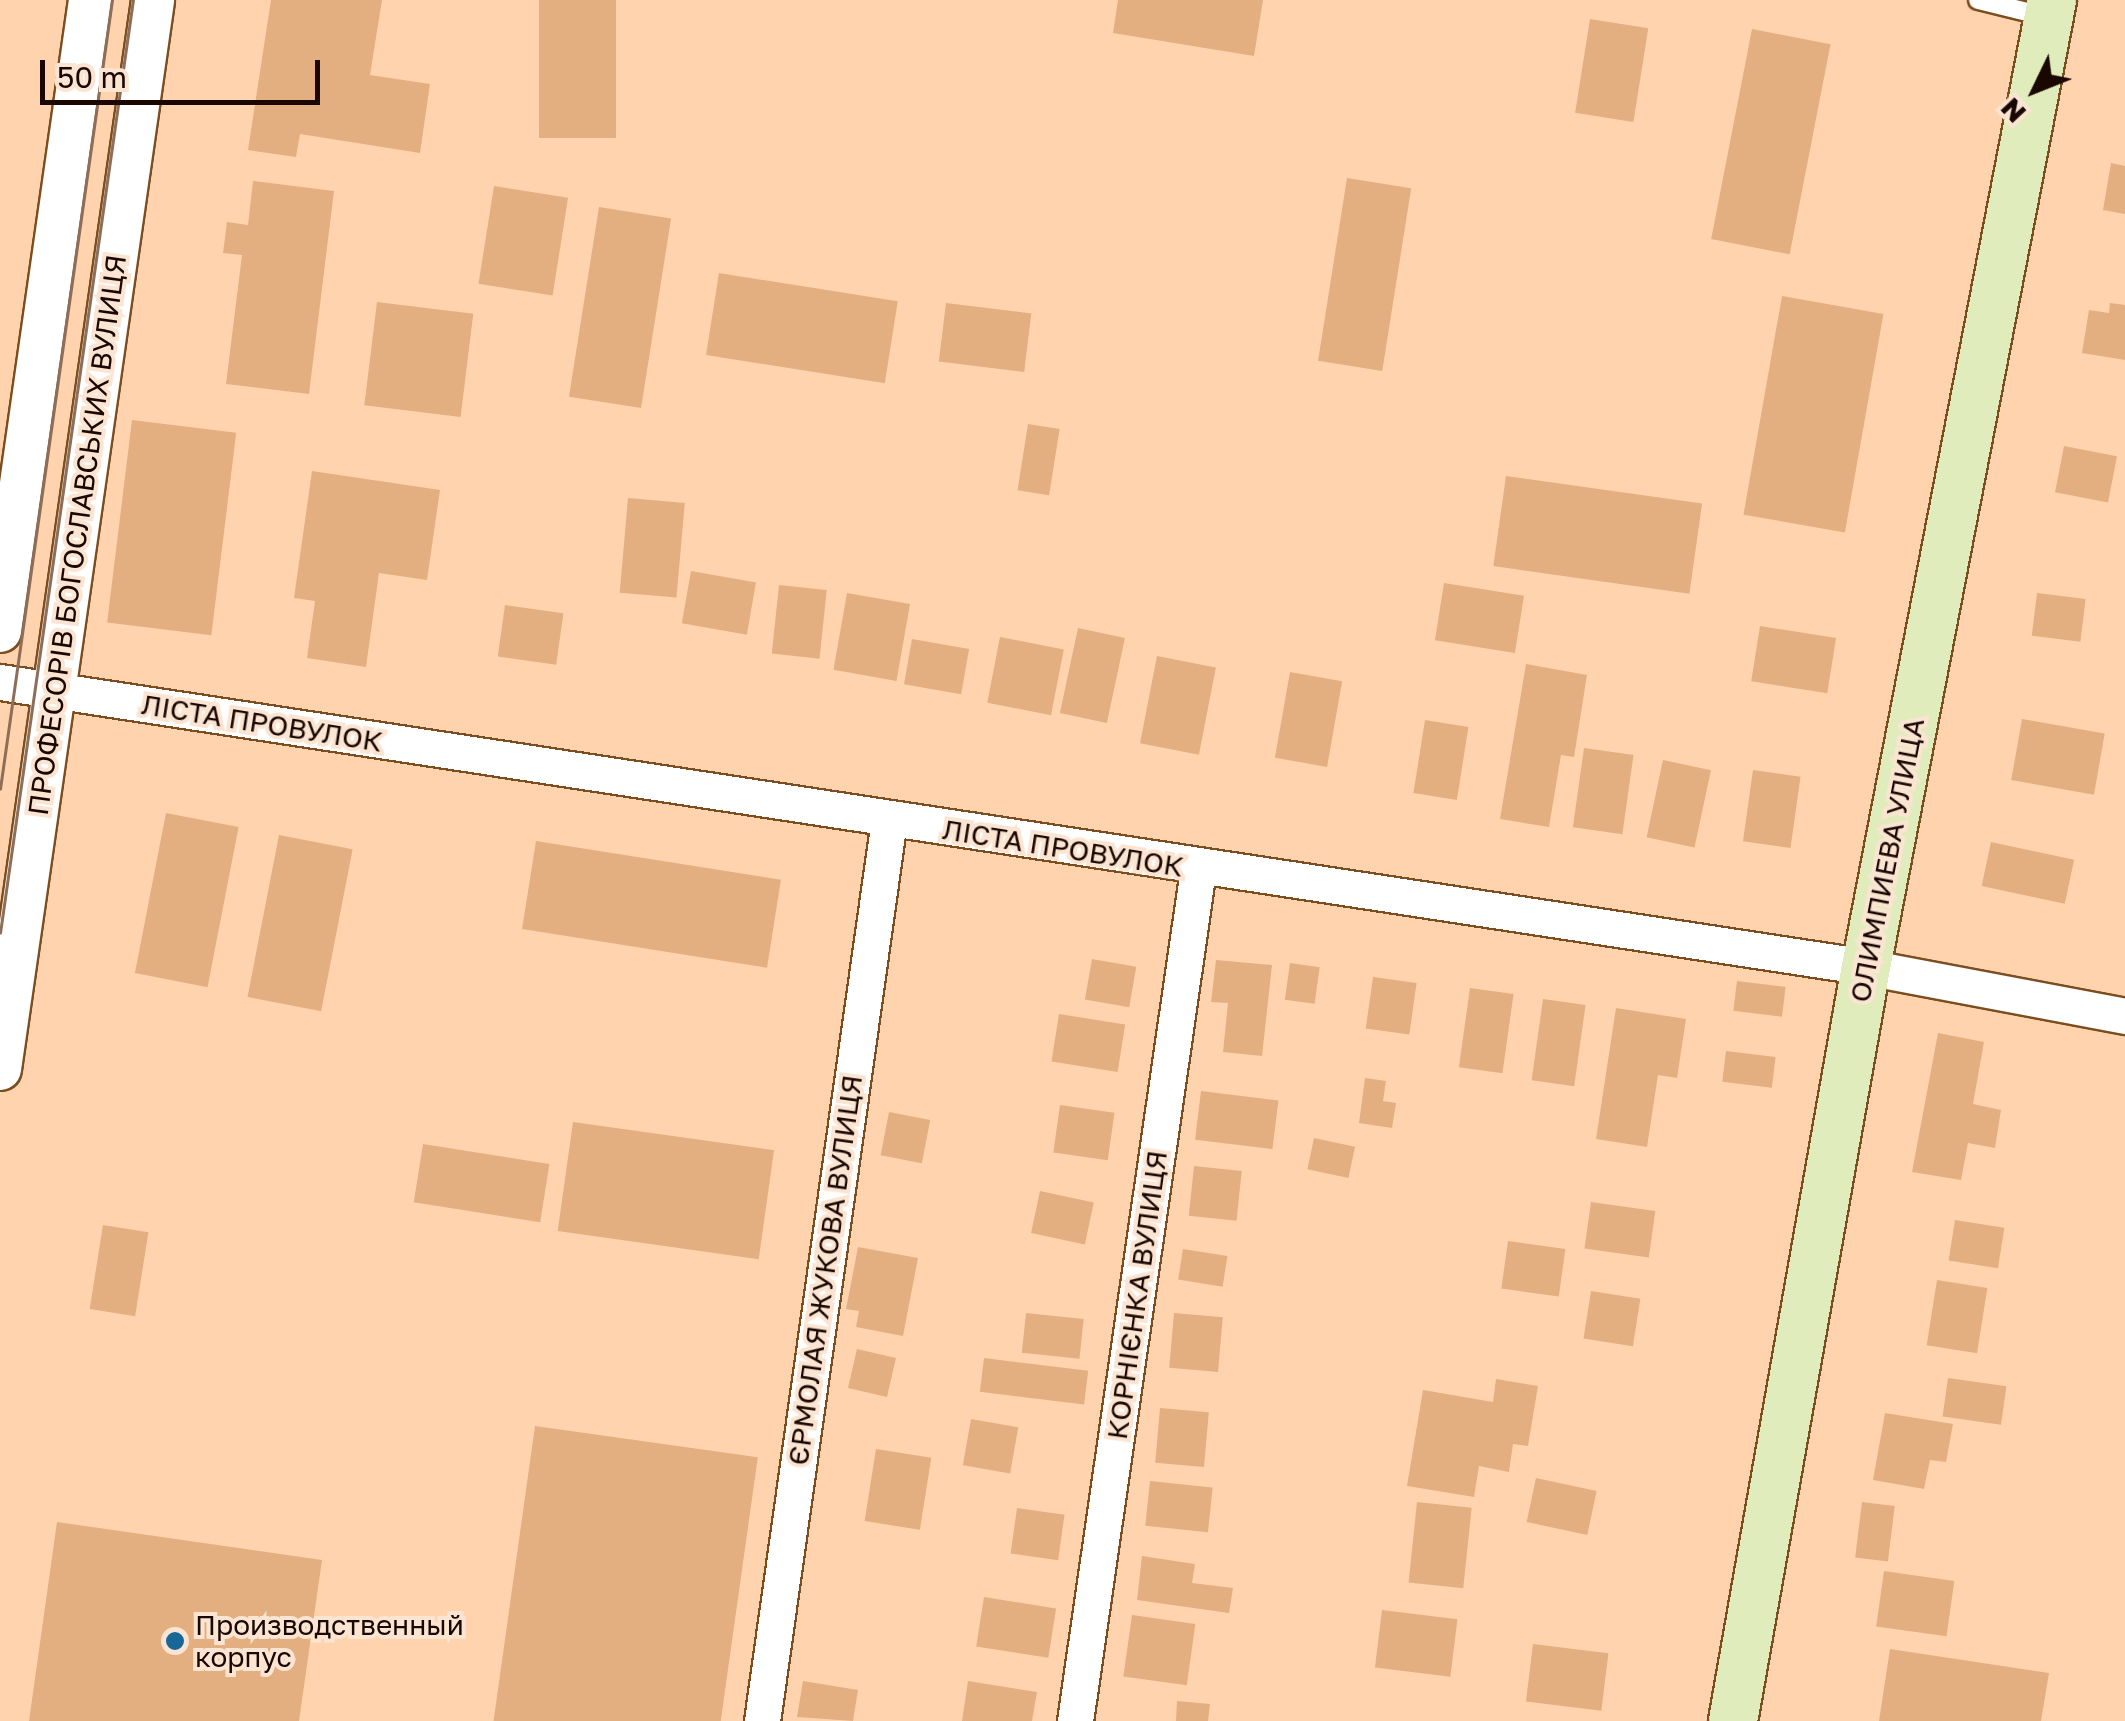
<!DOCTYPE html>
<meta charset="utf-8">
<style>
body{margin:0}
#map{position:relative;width:2125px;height:1721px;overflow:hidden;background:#ffd3ad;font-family:"Golos Text",sans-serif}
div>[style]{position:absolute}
.building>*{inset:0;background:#e4af80;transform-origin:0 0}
.roads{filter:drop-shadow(2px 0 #7c4d1e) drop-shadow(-2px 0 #7c4d1e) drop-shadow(0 2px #7c4d1e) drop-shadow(0 -2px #7c4d1e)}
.service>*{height:18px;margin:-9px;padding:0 9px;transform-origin:9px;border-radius:9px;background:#fff}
.minor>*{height:35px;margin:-17.5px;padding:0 17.5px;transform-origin:17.5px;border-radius:17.5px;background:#fff}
.tertiary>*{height:42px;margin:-21px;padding:0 21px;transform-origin:21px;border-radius:21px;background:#fff}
.secondary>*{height:48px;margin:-24px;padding:0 24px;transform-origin:24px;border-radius:24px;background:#e1ecbd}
.tram>*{height:2.5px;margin:-1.25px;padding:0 1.25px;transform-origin:1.25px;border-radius:1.25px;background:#8e6e58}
.dots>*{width:28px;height:28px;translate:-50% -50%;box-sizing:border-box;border:5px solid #fbe5d2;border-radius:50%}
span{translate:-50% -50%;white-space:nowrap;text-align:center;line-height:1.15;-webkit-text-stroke:8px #fbe5d2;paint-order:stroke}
.street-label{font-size:28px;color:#190700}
.poi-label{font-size:28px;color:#190700}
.left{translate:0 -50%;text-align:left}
.north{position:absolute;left:1985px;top:40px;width:100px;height:100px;-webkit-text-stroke:8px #fbe5d2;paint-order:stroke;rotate:227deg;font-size:28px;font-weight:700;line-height:40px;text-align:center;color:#190700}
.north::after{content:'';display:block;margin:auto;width:35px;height:45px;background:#190700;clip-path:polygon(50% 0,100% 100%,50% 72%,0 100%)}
.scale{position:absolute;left:40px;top:60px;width:280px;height:45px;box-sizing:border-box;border:5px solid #190700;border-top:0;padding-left:12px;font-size:30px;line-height:35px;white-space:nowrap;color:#190700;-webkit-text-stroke:8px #fbe5d2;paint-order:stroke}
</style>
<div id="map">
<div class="building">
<div style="clip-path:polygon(271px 0,382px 0,370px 75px,430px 84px,420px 153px,300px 134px,296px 157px,248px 150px)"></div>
<div style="left:539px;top:0;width:77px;height:138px"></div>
<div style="clip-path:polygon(1118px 0,1263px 0,1254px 56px,1113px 33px)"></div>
<div style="left:1590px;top:19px;width:59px;height:95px;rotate:9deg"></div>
<div style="left:1752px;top:29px;width:80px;height:214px;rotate:11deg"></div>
<div style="clip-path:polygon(2111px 163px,2125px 166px,2125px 214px,2103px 210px)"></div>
<div style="left:1347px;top:178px;width:65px;height:185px;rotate:9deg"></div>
<div style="clip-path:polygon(253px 181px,334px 191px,309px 394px,226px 384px,242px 255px,223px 253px,227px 222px,248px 225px)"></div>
<div style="left:494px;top:186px;width:75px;height:99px;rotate:9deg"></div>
<div style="left:599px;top:207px;width:73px;height:192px;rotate:9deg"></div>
<div style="left:719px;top:273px;width:181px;height:83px;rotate:9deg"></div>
<div style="left:1782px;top:296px;width:103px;height:222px;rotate:10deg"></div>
<div style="left:377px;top:302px;width:97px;height:104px;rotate:7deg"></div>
<div style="left:946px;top:303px;width:86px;height:59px;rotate:7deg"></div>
<div style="clip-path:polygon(2110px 303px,2125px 305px,2125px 360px,2082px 353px,2089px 310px,2109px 313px)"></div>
<div style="left:132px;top:420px;width:105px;height:204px;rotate:7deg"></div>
<div style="left:1028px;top:424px;width:32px;height:67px;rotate:9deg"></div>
<div style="left:2064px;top:446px;width:54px;height:47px;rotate:11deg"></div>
<div style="clip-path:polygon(312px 471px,440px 490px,427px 580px,379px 573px,366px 667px,307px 658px,315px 601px,294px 598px)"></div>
<div style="left:1506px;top:476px;width:198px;height:91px;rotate:8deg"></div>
<div style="left:628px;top:498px;width:57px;height:95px;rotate:5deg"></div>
<div style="left:691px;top:571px;width:66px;height:53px;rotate:10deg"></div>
<div style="left:1444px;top:583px;width:81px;height:58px;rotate:9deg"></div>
<div style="left:779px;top:585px;width:48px;height:69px;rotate:6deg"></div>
<div style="left:847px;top:593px;width:64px;height:78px;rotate:10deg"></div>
<div style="left:2037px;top:593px;width:49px;height:43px;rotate:7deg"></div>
<div style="left:505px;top:605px;width:59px;height:52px;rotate:8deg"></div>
<div style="left:1760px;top:626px;width:77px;height:56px;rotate:9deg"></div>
<div style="left:1078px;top:628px;width:48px;height:87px;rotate:12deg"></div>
<div style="left:1000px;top:637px;width:65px;height:67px;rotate:11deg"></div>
<div style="left:912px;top:639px;width:58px;height:46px;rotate:10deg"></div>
<div style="left:1157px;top:656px;width:60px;height:89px;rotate:11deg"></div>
<div style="clip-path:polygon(1526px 664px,1587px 675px,1574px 757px,1561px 755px,1549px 827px,1500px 819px)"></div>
<div style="left:1290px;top:672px;width:53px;height:87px;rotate:10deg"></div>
<div style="left:2022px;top:719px;width:84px;height:62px;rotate:10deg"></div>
<div style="left:1425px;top:720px;width:44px;height:74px;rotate:9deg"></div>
<div style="left:1584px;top:748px;width:50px;height:80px;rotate:8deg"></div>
<div style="left:1663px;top:760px;width:49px;height:79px;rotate:12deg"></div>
<div style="left:1753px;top:770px;width:48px;height:72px;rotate:8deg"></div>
<div style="left:166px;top:813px;width:74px;height:163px;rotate:11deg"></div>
<div style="left:279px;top:835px;width:75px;height:165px;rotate:11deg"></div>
<div style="left:536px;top:841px;width:248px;height:89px;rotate:9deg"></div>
<div style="left:1991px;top:842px;width:85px;height:45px;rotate:12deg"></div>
<div style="left:1092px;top:959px;width:45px;height:41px;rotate:10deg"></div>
<div style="clip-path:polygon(1216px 960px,1272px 965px,1262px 1056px,1223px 1052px,1228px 1003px,1211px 1002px)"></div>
<div style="left:1290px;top:963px;width:30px;height:37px;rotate:8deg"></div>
<div style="left:1373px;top:977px;width:44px;height:52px;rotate:8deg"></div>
<div style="left:1737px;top:981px;width:49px;height:30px;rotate:7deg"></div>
<div style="left:1470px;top:988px;width:44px;height:80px;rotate:8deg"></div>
<div style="left:1543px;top:999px;width:43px;height:82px;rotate:8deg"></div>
<div style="clip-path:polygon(1616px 1008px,1686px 1019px,1677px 1078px,1658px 1075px,1647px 1147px,1596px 1139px)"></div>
<div style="left:1059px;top:1014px;width:67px;height:48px;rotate:9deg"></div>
<div style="clip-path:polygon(1938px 1033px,1984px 1042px,1973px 1104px,2001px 1110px,1995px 1148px,1968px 1143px,1961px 1180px,1912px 1172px)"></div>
<div style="left:1726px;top:1051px;width:50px;height:31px;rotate:7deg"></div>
<div style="clip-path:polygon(1365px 1078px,1386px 1081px,1383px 1101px,1396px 1103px,1392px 1128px,1359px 1123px)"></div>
<div style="left:1201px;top:1091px;width:78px;height:49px;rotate:7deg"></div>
<div style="left:1060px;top:1105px;width:55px;height:48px;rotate:8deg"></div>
<div style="left:889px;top:1112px;width:42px;height:44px;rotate:11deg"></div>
<div style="left:573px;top:1122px;width:203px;height:110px;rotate:8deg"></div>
<div style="left:1314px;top:1138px;width:42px;height:32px;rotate:12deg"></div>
<div style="left:423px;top:1144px;width:128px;height:59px;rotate:9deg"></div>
<div style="left:1194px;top:1166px;width:48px;height:50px;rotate:6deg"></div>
<div style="left:1040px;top:1191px;width:55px;height:43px;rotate:12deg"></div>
<div style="left:1591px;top:1202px;width:65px;height:47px;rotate:8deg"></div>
<div style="left:1955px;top:1220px;width:50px;height:41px;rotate:9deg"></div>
<div style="left:103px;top:1225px;width:46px;height:85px;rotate:9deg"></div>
<div style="left:1508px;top:1241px;width:58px;height:48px;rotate:8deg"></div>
<div style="clip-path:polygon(858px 1247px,918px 1258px,903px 1336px,856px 1327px,859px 1311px,846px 1309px)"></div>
<div style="left:1183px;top:1249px;width:45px;height:31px;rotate:9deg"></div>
<div style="left:1937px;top:1280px;width:51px;height:66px;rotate:9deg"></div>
<div style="left:1591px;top:1291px;width:50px;height:48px;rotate:9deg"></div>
<div style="left:1026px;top:1313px;width:58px;height:40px;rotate:6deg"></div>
<div style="left:1174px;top:1313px;width:49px;height:55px;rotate:5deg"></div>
<div style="left:857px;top:1349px;width:40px;height:40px;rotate:13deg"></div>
<div style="left:984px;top:1358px;width:105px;height:34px;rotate:7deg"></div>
<div style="left:1948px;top:1378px;width:59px;height:39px;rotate:8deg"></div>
<div style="clip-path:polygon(1496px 1379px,1538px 1386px,1528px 1446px,1513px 1444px,1509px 1472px,1479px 1466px,1474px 1497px,1407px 1486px,1423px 1390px,1493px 1402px)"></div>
<div style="left:1160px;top:1408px;width:49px;height:55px;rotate:5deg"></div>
<div style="clip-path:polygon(1885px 1413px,1953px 1424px,1946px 1462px,1930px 1460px,1924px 1489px,1873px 1480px)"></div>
<div style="left:971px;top:1419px;width:48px;height:47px;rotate:10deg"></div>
<div style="left:535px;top:1426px;width:225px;height:298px;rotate:8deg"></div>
<div style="left:876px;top:1449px;width:56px;height:73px;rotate:9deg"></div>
<div style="left:1536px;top:1478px;width:62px;height:45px;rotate:12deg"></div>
<div style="left:1150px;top:1481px;width:63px;height:45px;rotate:6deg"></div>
<div style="left:1417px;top:1502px;width:55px;height:81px;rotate:6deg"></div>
<div style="left:1862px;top:1502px;width:33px;height:56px;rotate:7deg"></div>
<div style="left:1017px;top:1508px;width:48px;height:46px;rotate:8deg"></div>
<div style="clip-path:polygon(57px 1522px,322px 1560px,299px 1721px,29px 1721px)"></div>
<div style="clip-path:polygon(1142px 1556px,1195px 1564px,1192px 1583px,1233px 1588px,1229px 1613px,1137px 1600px)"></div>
<div style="left:1884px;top:1571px;width:71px;height:56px;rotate:8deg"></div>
<div style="left:984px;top:1597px;width:73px;height:50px;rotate:9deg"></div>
<div style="left:1382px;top:1610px;width:76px;height:58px;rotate:7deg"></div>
<div style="left:1132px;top:1615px;width:64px;height:62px;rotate:8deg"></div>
<div style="left:1533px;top:1644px;width:76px;height:58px;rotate:7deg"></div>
<div style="clip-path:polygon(1890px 1649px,2049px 1673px,2041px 1721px,1879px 1721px)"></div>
<div style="clip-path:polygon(803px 1681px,858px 1690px,853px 1721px,797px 1717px)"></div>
<div style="clip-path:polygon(968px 1681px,1037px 1692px,1032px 1721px,962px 1721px)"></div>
<div style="clip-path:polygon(1177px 1701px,1210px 1704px,1208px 1721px,1176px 1721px)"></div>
</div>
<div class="roads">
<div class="service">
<div style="left:1978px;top:0;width:72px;rotate:13.7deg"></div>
</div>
<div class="minor">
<div style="left:0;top:682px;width:1888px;rotate:8.68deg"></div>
<div style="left:1866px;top:967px;width:264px;rotate:10.7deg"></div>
<div style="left:762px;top:1721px;width:910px;rotate:-81.98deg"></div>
<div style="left:1075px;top:1721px;width:860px;rotate:-81.78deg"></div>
</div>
<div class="tertiary">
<div style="left:0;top:631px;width:637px;rotate:-81.88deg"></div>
<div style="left:0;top:1069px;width:1080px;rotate:-81.85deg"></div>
</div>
<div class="secondary">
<div style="left:1733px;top:1721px;width:766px;rotate:-80deg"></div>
<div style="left:1866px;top:967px;width:985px;rotate:-79.11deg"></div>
</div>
</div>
<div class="tram">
<div style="left:0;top:789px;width:797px;rotate:-81.92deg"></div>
<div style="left:0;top:933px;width:942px;rotate:-81.89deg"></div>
</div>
<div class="dots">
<div style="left:175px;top:1641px;background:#176799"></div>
</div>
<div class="street-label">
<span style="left:77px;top:535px;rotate:-82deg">ПРОФЕСОРІВ БОГОСЛАВСЬКИХ ВУЛИЦЯ</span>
<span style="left:262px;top:723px;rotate:9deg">ЛІСТА ПРОВУЛОК</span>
<span style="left:1063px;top:848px;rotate:9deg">ЛІСТА ПРОВУЛОК</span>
<span style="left:1887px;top:860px;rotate:-79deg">ОЛИМПИЕВА УЛИЦА</span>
<span style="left:825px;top:1270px;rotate:-82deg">ЄРМОЛАЯ ЖУКОВА ВУЛИЦЯ</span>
<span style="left:1137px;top:1295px;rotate:-82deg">КОРНІЄНКА ВУЛИЦЯ</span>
</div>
<div class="poi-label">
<span class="left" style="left:195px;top:1641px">Производственный<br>корпус</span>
</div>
<div class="north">N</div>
<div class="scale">50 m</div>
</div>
